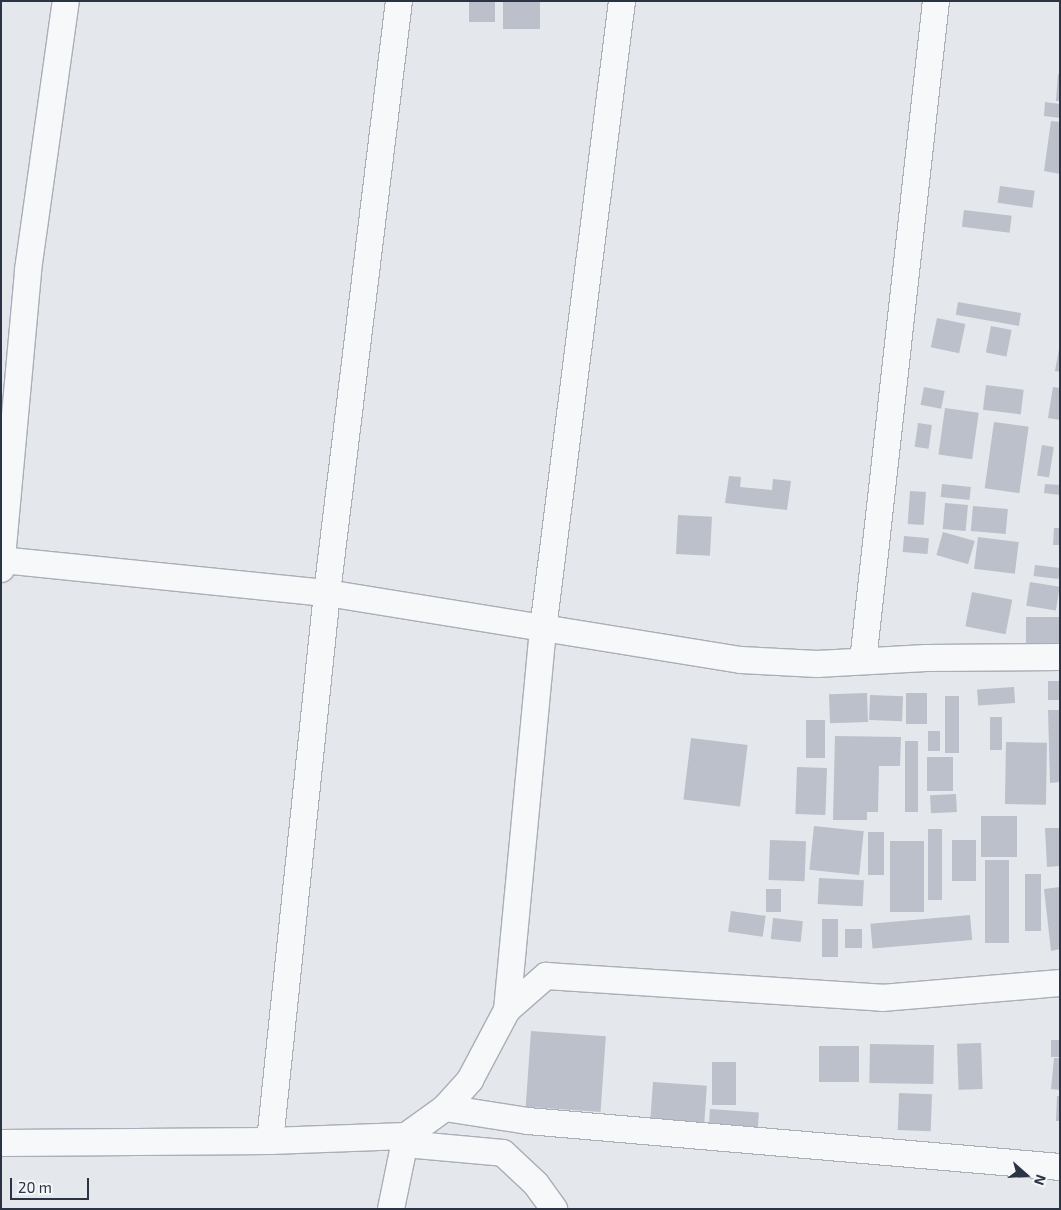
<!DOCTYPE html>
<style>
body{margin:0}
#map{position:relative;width:1061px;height:1210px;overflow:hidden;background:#e4e7ec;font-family:"Exo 2",sans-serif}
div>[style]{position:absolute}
.building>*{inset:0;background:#bbc0ca;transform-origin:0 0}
.roads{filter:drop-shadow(1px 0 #a9aeb7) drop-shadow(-1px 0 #a9aeb7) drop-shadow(0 1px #a9aeb7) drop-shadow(0 -1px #a9aeb7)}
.minor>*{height:26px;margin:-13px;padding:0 13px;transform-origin:13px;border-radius:13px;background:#f7f8fa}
span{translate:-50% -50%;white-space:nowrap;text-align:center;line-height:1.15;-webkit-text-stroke:4.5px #f4f6f9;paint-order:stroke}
.frame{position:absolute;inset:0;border:2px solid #2b3445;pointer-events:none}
.north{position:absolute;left:1001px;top:1150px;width:50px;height:50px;-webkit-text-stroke:4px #f4f6f9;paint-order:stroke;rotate:109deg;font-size:14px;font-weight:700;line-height:20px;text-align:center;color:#2b3445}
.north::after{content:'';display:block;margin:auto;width:18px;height:22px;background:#2b3445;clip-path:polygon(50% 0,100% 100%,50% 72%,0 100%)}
.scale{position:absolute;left:10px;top:1178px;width:79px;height:22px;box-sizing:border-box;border:2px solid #2b3445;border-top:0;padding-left:6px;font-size:15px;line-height:18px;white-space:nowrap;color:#2b3445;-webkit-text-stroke:4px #f4f6f9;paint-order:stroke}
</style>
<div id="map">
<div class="building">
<div style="left:469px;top:1px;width:26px;height:21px"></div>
<div style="left:503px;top:1px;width:37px;height:28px"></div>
<div style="clip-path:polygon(1058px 74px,1060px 74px,1060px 101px,1056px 101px)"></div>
<div style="clip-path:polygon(1045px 102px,1060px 104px,1060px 118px,1044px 116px)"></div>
<div style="clip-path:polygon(1051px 121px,1060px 122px,1060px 174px,1044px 171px)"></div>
<div style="left:1000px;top:186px;width:35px;height:17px;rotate:8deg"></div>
<div style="left:964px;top:210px;width:48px;height:17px;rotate:7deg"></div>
<div style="left:958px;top:302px;width:64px;height:13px;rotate:10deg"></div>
<div style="left:937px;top:318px;width:29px;height:30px;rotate:12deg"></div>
<div style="left:991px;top:326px;width:21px;height:27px;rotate:11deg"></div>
<div style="clip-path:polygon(1059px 349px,1060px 349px,1060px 372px,1055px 371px)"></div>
<div style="left:986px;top:385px;width:38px;height:25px;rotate:7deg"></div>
<div style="left:924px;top:387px;width:21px;height:18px;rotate:11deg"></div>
<div style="clip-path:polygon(1053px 387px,1060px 388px,1060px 420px,1048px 418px)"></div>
<div style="left:945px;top:408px;width:34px;height:47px;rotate:8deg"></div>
<div style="left:994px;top:422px;width:35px;height:67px;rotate:8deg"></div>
<div style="left:918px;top:423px;width:14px;height:24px;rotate:8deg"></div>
<div style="left:1042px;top:445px;width:12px;height:31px;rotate:9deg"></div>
<div style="clip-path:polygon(729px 476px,741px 477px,740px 487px,772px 490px,773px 479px,791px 481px,787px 510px,725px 503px)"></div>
<div style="left:942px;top:484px;width:29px;height:13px;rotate:6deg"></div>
<div style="clip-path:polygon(1045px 484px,1060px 485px,1060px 495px,1044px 493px)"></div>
<div style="left:910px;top:491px;width:16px;height:33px;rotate:4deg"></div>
<div style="left:945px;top:503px;width:23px;height:26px;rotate:5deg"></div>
<div style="left:973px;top:506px;width:35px;height:25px;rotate:5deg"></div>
<div style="left:678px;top:515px;width:34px;height:39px;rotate:3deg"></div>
<div style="clip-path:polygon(1054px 528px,1060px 528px,1060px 545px,1053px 545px)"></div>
<div style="left:943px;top:532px;width:33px;height:24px;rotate:16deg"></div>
<div style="left:904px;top:536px;width:25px;height:16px;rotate:5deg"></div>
<div style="left:978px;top:537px;width:41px;height:32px;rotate:7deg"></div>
<div style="left:1035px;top:565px;width:25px;height:11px;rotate:7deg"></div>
<div style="left:1030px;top:582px;width:30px;height:24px;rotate:9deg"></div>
<div style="left:972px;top:592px;width:41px;height:35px;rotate:11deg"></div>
<div style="left:1026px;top:617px;width:34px;height:26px"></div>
<div style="left:1060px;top:681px;width:19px;height:12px;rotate:90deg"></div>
<div style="left:1014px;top:687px;width:16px;height:37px;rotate:86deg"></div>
<div style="left:867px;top:693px;width:29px;height:38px;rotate:88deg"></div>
<div style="left:906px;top:693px;width:21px;height:31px"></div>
<div style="left:870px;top:695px;width:33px;height:25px;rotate:2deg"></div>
<div style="left:945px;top:696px;width:14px;height:57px"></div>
<div style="clip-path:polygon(1048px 710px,1060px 710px,1060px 782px,1050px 783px)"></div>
<div style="left:990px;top:717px;width:12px;height:33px"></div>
<div style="left:806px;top:720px;width:19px;height:38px"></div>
<div style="left:928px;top:731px;width:12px;height:20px"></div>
<div style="clip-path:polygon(835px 736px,901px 737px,900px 766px,879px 766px,878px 812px,867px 812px,867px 820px,833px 820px)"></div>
<div style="left:691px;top:738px;width:57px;height:62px;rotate:7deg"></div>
<div style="left:905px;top:741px;width:13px;height:71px"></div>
<div style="left:1006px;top:742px;width:41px;height:62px;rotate:1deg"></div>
<div style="left:953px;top:757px;width:34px;height:26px;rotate:90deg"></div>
<div style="left:797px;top:767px;width:30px;height:47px;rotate:2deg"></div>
<div style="left:956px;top:794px;width:18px;height:26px;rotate:87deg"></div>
<div style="left:981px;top:816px;width:36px;height:41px"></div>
<div style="left:814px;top:826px;width:50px;height:44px;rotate:6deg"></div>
<div style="clip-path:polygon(1045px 828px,1060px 828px,1060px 866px,1047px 867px)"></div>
<div style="left:928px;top:829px;width:14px;height:71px"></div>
<div style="left:868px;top:832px;width:16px;height:43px"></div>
<div style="left:770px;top:840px;width:36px;height:40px;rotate:2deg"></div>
<div style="left:952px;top:840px;width:24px;height:41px"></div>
<div style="left:890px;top:841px;width:34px;height:71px"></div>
<div style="left:985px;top:860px;width:24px;height:83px"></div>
<div style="left:1025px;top:874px;width:16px;height:57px"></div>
<div style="left:819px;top:878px;width:45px;height:26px;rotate:3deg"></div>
<div style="clip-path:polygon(1060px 887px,1060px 949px,1051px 951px,1044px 889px)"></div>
<div style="left:766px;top:889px;width:15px;height:23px"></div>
<div style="left:731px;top:911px;width:35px;height:21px;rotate:8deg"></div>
<div style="left:970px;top:915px;width:25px;height:100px;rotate:85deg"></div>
<div style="left:773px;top:918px;width:30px;height:21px;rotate:6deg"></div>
<div style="left:822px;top:919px;width:16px;height:38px"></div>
<div style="left:845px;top:929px;width:17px;height:19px"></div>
<div style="left:531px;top:1031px;width:75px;height:76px;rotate:4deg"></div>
<div style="left:1051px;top:1040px;width:9px;height:17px"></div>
<div style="left:981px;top:1043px;width:46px;height:24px;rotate:88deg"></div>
<div style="left:870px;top:1044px;width:64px;height:39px;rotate:1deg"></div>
<div style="left:819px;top:1046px;width:40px;height:36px"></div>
<div style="clip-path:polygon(1054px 1058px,1060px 1058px,1060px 1090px,1051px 1089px)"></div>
<div style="left:712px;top:1062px;width:24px;height:43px"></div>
<div style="left:653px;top:1082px;width:54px;height:39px;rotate:4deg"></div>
<div style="left:899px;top:1093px;width:33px;height:37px;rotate:2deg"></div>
<div style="clip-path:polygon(1057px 1096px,1060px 1096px,1060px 1121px,1056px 1121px)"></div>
<div style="left:710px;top:1109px;width:49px;height:20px;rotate:4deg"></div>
</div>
<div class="roads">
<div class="minor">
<div style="left:1px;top:560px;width:328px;rotate:5.8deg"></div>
<div style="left:327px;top:593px;width:419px;rotate:9.2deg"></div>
<div style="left:741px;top:660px;width:76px;rotate:3deg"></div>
<div style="left:817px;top:664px;width:109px;rotate:-3.2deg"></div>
<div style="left:926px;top:658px;width:134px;rotate:-0.4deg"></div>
<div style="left:1px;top:569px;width:300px;rotate:-84.8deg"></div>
<div style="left:28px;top:270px;width:272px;rotate:-82deg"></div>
<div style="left:863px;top:661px;width:664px;rotate:-83.69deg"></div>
<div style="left:507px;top:1010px;width:383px;rotate:-84.6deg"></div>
<div style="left:543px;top:629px;width:633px;rotate:-82.83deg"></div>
<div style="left:445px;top:1108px;width:84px;rotate:8.9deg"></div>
<div style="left:528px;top:1121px;width:534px;rotate:4.94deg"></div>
<div style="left:270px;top:1141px;width:551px;rotate:-84.06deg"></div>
<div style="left:327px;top:593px;width:596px;rotate:-83.07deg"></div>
<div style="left:1px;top:1143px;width:269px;rotate:-0.4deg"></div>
<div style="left:270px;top:1141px;width:136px;rotate:-2.1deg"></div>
<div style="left:406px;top:1136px;width:48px;rotate:-35.7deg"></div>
<div style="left:445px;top:1108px;width:38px;rotate:-48deg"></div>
<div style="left:470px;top:1080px;width:79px;rotate:-62.1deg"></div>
<div style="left:507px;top:1010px;width:52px;rotate:-41.1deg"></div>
<div style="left:546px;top:976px;width:337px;rotate:3.7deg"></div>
<div style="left:882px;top:998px;width:179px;rotate:-4.8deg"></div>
<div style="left:405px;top:1144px;width:98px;rotate:5.2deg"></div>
<div style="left:503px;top:1153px;width:45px;rotate:43.2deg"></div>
<div style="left:536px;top:1184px;width:31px;rotate:54deg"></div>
<div style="left:391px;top:1209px;width:75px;rotate:-78.4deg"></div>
</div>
</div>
<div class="frame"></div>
<div class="north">N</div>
<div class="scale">20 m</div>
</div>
